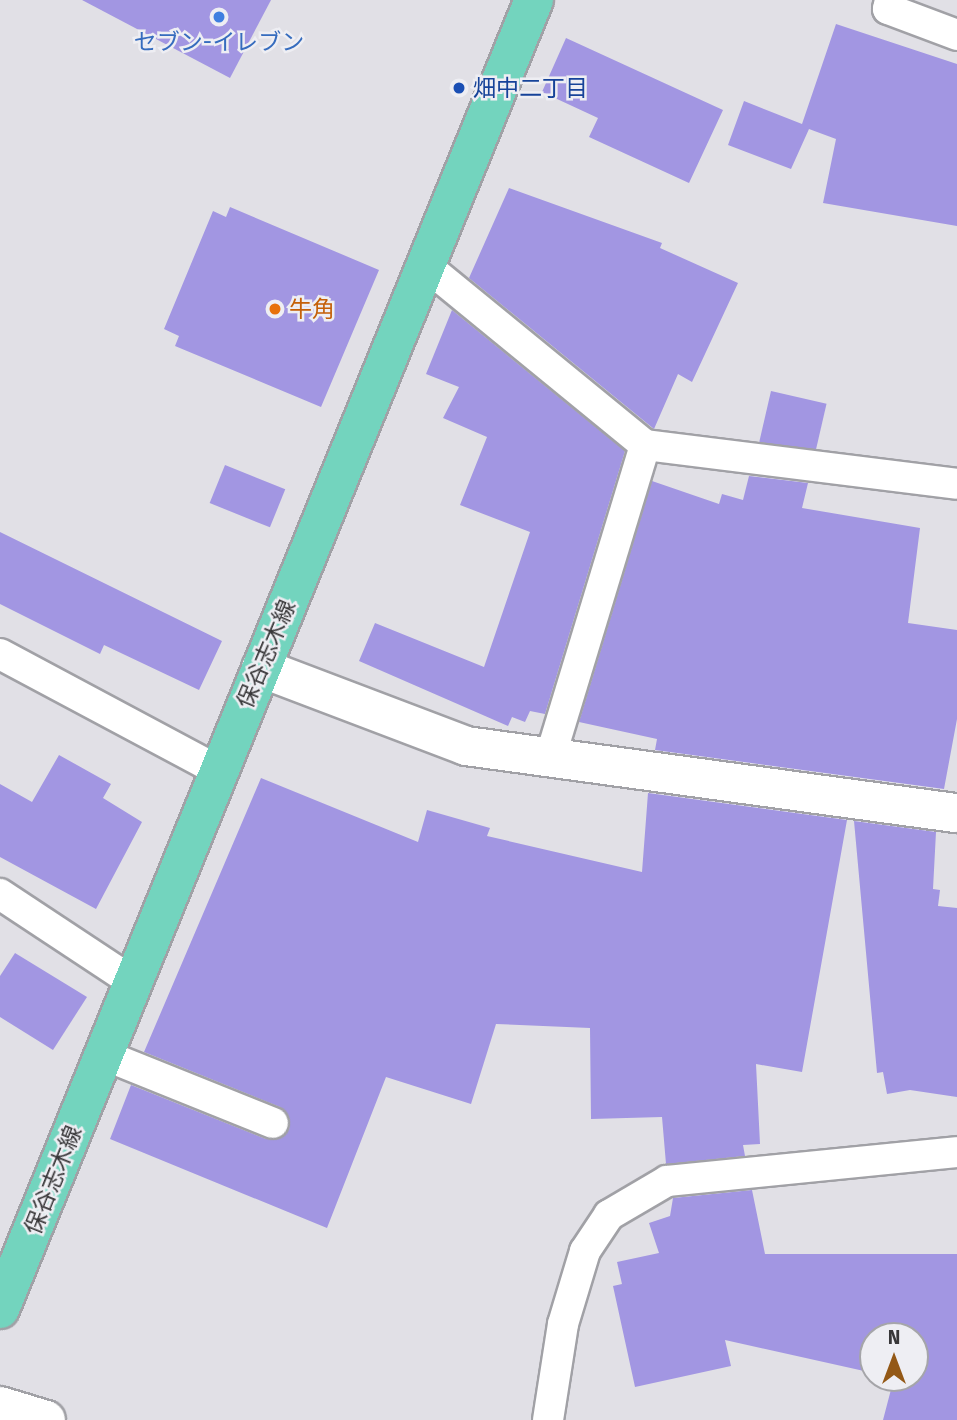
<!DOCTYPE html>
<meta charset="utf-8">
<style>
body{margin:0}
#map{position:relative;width:957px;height:1420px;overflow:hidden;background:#e1e0e6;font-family:"Fira Sans","Noto Sans JP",sans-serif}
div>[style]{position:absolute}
.building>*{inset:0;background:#a296e2;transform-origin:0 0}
.roads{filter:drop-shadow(2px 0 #a1a1a6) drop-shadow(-2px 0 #a1a1a6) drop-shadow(0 2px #a1a1a6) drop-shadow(0 -2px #a1a1a6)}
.lane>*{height:30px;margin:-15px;padding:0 15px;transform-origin:15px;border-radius:15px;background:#fff}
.street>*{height:38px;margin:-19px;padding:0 19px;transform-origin:19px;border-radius:19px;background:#fff}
.primary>*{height:38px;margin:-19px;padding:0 19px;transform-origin:19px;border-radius:19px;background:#73d4be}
.dots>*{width:19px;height:19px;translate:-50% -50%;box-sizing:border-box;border:4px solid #eeeef3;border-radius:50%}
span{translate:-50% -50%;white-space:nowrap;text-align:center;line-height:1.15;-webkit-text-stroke:5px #eeeef3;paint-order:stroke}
.shop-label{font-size:23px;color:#366cbe}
.transit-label{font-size:23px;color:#164399}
.left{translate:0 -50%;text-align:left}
.food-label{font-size:23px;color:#c56008}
.street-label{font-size:23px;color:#383739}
.north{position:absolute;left:859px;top:1322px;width:70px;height:70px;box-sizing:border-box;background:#eeeef3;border:2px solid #a5a5a9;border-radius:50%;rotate:0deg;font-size:19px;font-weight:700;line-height:28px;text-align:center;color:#383739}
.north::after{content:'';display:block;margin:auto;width:24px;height:32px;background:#935816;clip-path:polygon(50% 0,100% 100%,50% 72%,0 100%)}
</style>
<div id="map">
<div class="building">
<div style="clip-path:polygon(82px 0,271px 0,230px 78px)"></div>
<div style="clip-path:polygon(836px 24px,957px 64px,957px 226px,823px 203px,836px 139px,809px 129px,791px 169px,728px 145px,744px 101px,802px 124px)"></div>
<div style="clip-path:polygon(566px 38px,723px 110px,689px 183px,589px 137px,598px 118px,542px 92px)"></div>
<div style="clip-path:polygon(509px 188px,662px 243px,660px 248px,738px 283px,692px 382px,678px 374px,654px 429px,469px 278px)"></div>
<div style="clip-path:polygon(230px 207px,379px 270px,321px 407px,175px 346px,179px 336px,164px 329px,213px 211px,226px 217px)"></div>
<div style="clip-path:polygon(452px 310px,625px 451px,545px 714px,530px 711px,525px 722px,512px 717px,508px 726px,359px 661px,375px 623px,484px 667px,530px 532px,460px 505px,487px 437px,443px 418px,459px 387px,426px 374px)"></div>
<div style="left:771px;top:391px;width:57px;height:52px;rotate:13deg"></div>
<div style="left:225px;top:465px;width:65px;height:41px;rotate:22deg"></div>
<div style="clip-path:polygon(749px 476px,808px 483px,802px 508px,920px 528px,908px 623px,957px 630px,957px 719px,944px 789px,655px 750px,657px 739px,579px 722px,652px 481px,719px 504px,722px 494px,743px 500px)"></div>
<div style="clip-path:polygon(0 532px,222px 641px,199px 690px,104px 645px,100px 654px,0 604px)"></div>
<div style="clip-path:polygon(59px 755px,111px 784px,103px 798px,142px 822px,96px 909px,0 857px,0 784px,32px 802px)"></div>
<div style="clip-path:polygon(261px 778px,418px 842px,427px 810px,490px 828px,487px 836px,642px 872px,648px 793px,847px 820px,802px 1072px,756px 1064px,760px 1144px,743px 1145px,745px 1156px,666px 1164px,662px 1117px,591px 1119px,590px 1028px,496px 1024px,471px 1104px,386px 1077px,327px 1228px,110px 1139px,131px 1085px,266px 1139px,289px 1130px,290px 1120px,280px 1107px,144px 1052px)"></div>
<div style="clip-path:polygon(854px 821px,936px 832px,933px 889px,940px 890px,938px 906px,957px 908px,957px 1097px,910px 1090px,887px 1094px,883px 1072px,877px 1073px)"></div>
<div style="clip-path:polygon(15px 953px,87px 997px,53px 1050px,0 1017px,0 976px)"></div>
<div style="clip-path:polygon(752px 1190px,765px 1254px,957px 1254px,957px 1420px,883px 1420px,894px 1378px,915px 1378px,915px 1336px,873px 1336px,873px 1373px,725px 1340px,731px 1366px,635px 1387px,613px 1286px,622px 1284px,617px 1262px,659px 1253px,649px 1223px,670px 1216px,673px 1198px)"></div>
</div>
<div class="roads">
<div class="lane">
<div style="left:890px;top:0;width:9px;rotate:103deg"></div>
<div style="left:888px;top:9px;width:74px;rotate:20.6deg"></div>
<div style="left:425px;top:265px;width:284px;rotate:39.3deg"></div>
<div style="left:645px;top:445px;width:314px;rotate:7.1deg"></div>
<div style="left:0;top:654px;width:246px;rotate:28.1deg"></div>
<div style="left:550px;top:758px;width:327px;rotate:-73.1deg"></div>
<div style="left:0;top:894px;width:159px;rotate:33.5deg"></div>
<div style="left:104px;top:1055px;width:182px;rotate:21.9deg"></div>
<div style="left:548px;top:1420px;width:97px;rotate:-81.1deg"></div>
<div style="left:563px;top:1324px;width:76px;rotate:-73.2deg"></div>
<div style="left:585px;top:1251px;width:43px;rotate:-56.3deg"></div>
<div style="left:609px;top:1215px;width:67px;rotate:-30.4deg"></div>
<div style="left:667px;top:1181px;width:291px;rotate:-5.7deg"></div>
</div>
<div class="street">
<div style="left:261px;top:668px;width:219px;rotate:20.8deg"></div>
<div style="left:466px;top:746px;width:496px;rotate:7.8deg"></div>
<div style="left:0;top:1406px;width:48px;rotate:16.9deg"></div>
</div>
<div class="primary">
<div style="left:0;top:1309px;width:1414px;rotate:-67.81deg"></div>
</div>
</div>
<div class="dots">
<div style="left:219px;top:17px;background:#3f7fe0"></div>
<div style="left:459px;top:88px;background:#1a4fb4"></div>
<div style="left:275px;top:309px;background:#e8710a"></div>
</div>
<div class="shop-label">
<span style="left:219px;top:42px">セブン-イレブン</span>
</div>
<div class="transit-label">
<span class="left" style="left:473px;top:88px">畑中二丁目</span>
</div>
<div class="food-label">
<span class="left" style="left:289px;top:309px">牛角</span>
</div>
<div class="street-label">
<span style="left:266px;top:654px;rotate:-67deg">保谷志木線</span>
<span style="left:53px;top:1180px;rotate:-68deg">保谷志木線</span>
</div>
<div class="north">N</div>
</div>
